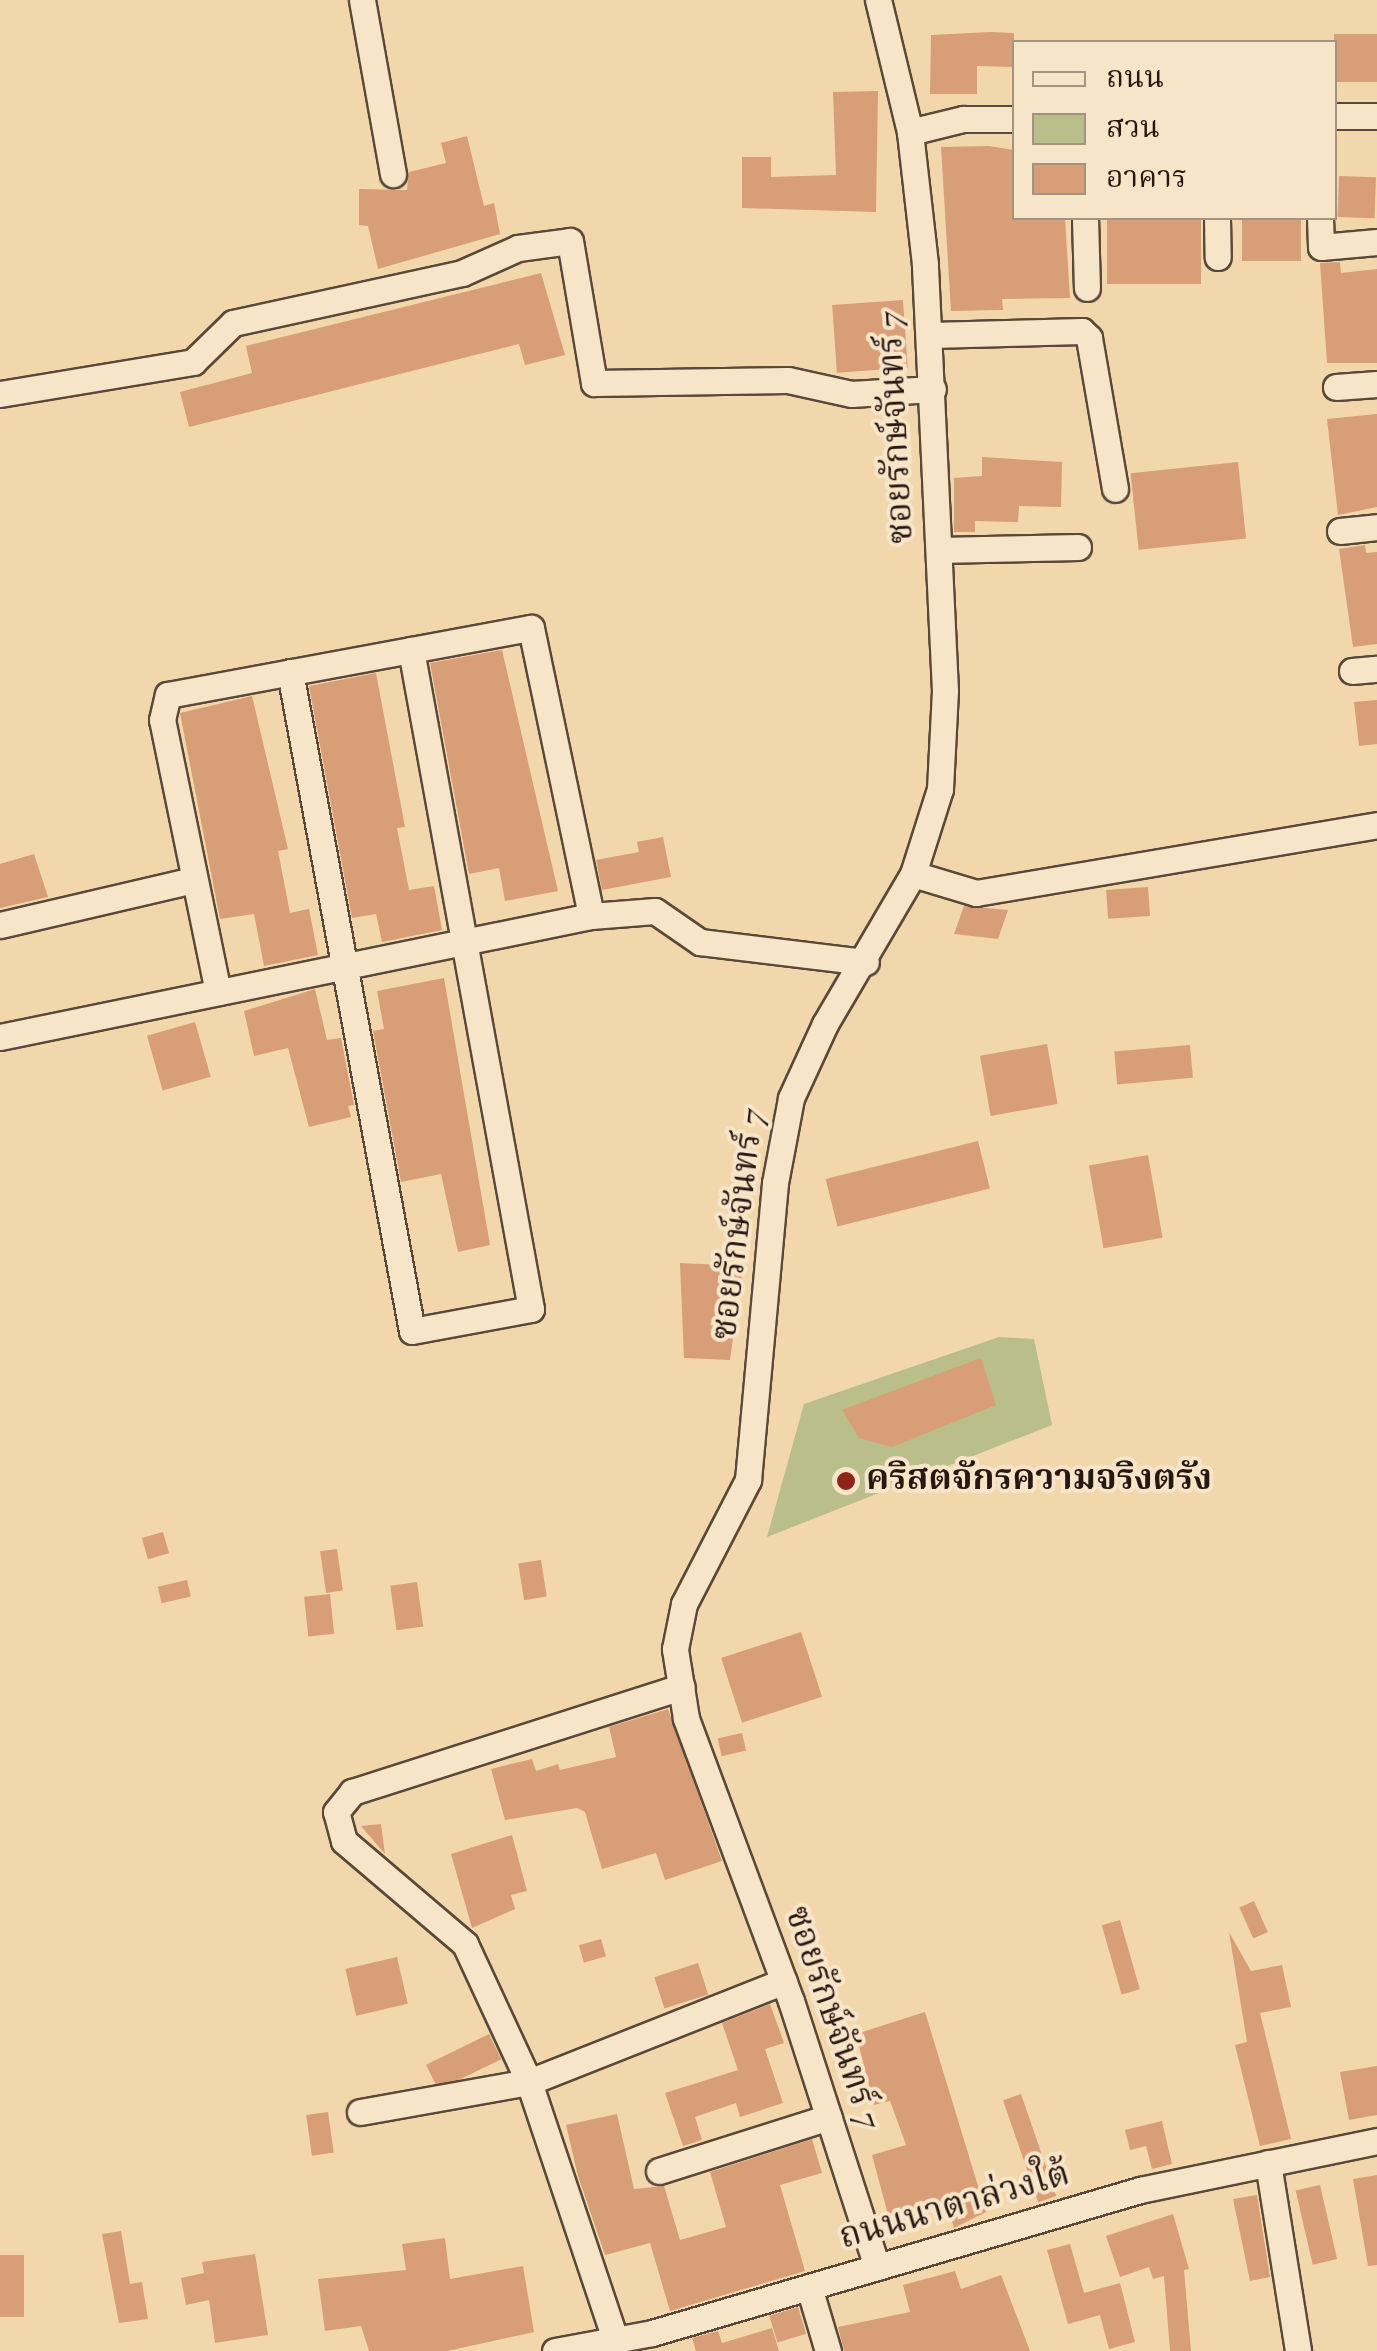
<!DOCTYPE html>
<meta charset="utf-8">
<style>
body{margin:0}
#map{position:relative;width:1377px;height:2351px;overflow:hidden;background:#f2d7ac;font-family:"Sorts Mill Goudy","Noto Serif Thai",serif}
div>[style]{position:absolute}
.green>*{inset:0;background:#b9be8a}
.building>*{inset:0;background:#d89e77;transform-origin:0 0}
.roads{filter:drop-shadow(2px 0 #5a4838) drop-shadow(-2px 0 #5a4838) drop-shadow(0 2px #5a4838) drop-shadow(0 -2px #5a4838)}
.minor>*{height:25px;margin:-12.5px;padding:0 12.5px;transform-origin:12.5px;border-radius:12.5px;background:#f7e5c9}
.dots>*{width:28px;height:28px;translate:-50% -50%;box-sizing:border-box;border:5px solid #f7e5c9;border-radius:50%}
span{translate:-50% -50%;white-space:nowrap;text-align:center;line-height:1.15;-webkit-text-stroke:8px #f7e5c9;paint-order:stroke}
.street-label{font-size:35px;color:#281812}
.poi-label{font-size:35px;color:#281812;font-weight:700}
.left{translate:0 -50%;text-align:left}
.legend{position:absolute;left:1012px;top:40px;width:325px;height:180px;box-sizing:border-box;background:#f7e5c9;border:2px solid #a49380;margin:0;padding:12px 18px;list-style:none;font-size:30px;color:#281812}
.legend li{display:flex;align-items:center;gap:20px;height:50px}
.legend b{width:50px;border:2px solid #a49380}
</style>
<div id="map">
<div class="green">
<div style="clip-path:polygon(999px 1337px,1034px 1339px,1052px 1425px,767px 1537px,804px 1404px)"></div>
</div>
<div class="building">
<div style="clip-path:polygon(990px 32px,1014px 33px,1014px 67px,977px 66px,977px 94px,930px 94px,931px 35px)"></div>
<div style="left:1377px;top:34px;width:48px;height:43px;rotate:90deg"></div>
<div style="clip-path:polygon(878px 91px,876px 212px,742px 208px,742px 157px,771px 157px,771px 177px,836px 175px,833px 92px)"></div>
<div style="clip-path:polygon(467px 136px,484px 206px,494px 203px,500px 234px,378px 269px,368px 226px,359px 225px,359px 189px,407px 190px,409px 172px,446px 163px,441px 143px)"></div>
<div style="clip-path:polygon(989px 146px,1014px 150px,1014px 218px,1065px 218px,1070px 298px,1002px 299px,1003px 310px,951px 311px,941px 147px)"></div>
<div style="left:1339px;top:176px;width:37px;height:41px;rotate:2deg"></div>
<div style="left:1107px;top:218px;width:94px;height:66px"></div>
<div style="left:1242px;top:218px;width:59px;height:43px"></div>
<div style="clip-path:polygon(1340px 262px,1341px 273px,1377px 269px,1377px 363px,1327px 363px,1320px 263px)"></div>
<div style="clip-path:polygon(541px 273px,565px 355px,525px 365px,519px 344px,189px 427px,180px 392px,252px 373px,246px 346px)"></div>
<div style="left:903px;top:300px;width:68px;height:71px;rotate:86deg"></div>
<div style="clip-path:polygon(1377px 414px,1377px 507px,1338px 515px,1327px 419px)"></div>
<div style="clip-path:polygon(982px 457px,1062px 462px,1061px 507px,1019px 506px,1018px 522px,975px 521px,975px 532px,954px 532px,954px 478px,982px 476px)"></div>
<div style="left:1238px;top:462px;width:77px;height:108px;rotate:84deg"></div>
<div style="clip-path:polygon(1365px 545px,1366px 553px,1377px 552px,1377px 644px,1353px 647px,1339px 549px)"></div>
<div style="clip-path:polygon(502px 650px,558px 891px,505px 901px,499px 868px,469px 874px,430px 663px)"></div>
<div style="clip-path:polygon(376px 673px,405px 827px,397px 828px,409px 890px,434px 886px,442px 930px,382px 942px,376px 914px,352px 918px,309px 686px)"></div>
<div style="clip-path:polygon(252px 696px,288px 849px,278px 851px,290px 913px,309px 909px,318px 955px,264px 966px,254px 914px,220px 919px,180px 713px)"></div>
<div style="clip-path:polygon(1377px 700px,1377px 744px,1359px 746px,1354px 702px)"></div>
<div style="clip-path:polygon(663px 837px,671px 877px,602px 890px,596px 860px,639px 852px,637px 842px)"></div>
<div style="clip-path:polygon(34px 854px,48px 897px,0 908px,0 864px)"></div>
<div style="left:1148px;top:887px;width:29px;height:42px;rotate:86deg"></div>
<div style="clip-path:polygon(964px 906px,1008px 910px,998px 939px,954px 934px)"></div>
<div style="clip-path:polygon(444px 978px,490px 1245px,458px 1252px,441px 1174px,401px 1182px,373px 1031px,384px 1029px,377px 991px)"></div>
<div style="clip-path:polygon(315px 989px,327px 1040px,341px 1038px,354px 1105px,348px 1106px,351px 1117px,309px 1127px,288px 1048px,254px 1056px,244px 1011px)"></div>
<div style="left:195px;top:1022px;width:57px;height:50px;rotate:74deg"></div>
<div style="left:1047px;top:1044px;width:61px;height:68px;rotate:80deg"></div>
<div style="left:1190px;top:1045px;width:33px;height:76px;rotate:85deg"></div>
<div style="left:978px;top:1141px;width:49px;height:157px;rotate:76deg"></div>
<div style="left:1148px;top:1155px;width:84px;height:60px;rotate:80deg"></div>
<div style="clip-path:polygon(680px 1263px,743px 1266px,730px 1360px,684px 1358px)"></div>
<div style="clip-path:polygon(981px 1358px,996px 1405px,892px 1447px,859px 1438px,842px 1410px)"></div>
<div style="left:163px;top:1532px;width:22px;height:22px;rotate:74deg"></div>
<div style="left:337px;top:1549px;width:42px;height:17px;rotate:82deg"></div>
<div style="left:541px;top:1560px;width:37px;height:23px;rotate:81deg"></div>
<div style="left:187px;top:1580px;width:17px;height:30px;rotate:77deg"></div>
<div style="left:417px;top:1582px;width:45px;height:27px;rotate:82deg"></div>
<div style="left:330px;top:1594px;width:40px;height:26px;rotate:84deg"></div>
<div style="left:801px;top:1632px;width:68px;height:84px;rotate:72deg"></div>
<div style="clip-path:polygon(668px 1709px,722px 1861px,665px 1880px,656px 1853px,602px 1869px,585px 1812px,577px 1808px,505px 1820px,491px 1769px,532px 1759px,536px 1771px,558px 1764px,560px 1770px,616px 1757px,609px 1727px)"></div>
<div style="left:742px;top:1733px;width:18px;height:25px;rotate:77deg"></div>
<div style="clip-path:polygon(381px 1824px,385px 1854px,361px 1826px)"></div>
<div style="clip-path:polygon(512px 1835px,527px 1891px,511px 1895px,515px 1909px,472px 1928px,451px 1854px)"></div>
<div style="left:1254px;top:1901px;width:34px;height:16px;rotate:66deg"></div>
<div style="left:1120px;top:1920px;width:72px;height:19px;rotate:74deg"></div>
<div style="clip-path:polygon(1229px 1932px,1251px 1971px,1282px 1965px,1291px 2007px,1260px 2013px,1291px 2139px,1260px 2146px,1235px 2045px,1247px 2042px)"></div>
<div style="left:601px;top:1939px;width:18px;height:23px;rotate:74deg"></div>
<div style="left:397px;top:1957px;width:48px;height:53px;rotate:77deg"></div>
<div style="left:698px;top:1963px;width:33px;height:46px;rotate:72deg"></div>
<div style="clip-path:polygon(770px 2004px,784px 2043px,765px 2049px,783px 2103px,740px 2117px,736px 2103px,695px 2117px,702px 2140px,683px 2146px,665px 2093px,738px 2070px,722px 2023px)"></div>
<div style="clip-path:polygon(925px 2012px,986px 2212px,954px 2228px,948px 2206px,890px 2222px,872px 2155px,906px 2145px,890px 2101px,874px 2105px,856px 2034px)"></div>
<div style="left:489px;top:2034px;width:28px;height:70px;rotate:64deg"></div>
<div style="clip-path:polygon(1377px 2066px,1377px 2115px,1349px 2120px,1340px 2072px)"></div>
<div style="left:1021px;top:2094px;width:108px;height:19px;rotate:71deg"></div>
<div style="left:328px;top:2112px;width:41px;height:22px;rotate:82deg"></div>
<div style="clip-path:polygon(617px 2114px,634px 2189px,664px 2186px,680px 2240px,726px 2227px,710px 2172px,812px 2139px,822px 2173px,780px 2185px,805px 2271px,670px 2311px,650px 2243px,605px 2255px,578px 2176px,566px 2125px)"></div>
<div style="clip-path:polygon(1162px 2121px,1172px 2164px,1152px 2169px,1146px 2146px,1130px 2150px,1125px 2130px)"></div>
<div style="clip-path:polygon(1377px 2175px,1377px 2265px,1368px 2266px,1353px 2179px)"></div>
<div style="left:1320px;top:2185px;width:76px;height:25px;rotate:77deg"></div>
<div style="clip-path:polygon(1257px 2195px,1270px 2277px,1250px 2281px,1233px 2199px)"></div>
<div style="clip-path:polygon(1173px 2214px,1189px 2269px,1184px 2270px,1191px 2351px,1170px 2351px,1164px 2276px,1153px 2279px,1149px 2267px,1120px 2277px,1106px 2236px)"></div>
<div style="clip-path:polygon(121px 2231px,130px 2284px,142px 2282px,148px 2319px,119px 2323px,102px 2234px)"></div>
<div style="clip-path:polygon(445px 2238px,450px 2279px,523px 2266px,534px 2332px,447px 2351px,369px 2351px,361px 2326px,325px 2331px,318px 2279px,406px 2270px,402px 2244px)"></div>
<div style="clip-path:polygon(1070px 2244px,1084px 2293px,1120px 2283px,1135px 2342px,1109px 2349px,1100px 2315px,1068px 2324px,1047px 2250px)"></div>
<div style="clip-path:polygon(255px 2254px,268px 2335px,215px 2343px,209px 2300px,186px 2305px,181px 2278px,204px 2273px,202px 2262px)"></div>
<div style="left:0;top:2255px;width:24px;height:62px"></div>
<div style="clip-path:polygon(955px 2271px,961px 2289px,1001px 2275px,1030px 2351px,844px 2351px,838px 2327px,910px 2312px,903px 2285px)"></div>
<div style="left:798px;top:2307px;width:28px;height:30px;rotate:73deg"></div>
<div style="clip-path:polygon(772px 2328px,779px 2351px,696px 2351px,692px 2338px,718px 2331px,722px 2343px)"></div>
</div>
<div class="roads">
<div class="minor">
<div style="left:362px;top:0;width:177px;rotate:79.9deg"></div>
<div style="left:1334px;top:116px;width:43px"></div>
<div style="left:910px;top:132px;width:55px;rotate:-13.8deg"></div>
<div style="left:963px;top:119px;width:51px"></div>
<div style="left:1085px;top:218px;width:70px;rotate:88.4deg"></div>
<div style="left:1217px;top:218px;width:39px;rotate:89deg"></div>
<div style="left:1320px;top:218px;width:29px;rotate:88deg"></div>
<div style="left:1321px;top:247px;width:56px;rotate:-5.1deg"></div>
<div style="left:931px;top:335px;width:151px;rotate:-1.5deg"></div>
<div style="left:1082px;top:331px;width:10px;rotate:45deg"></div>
<div style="left:1089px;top:338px;width:153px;rotate:80.2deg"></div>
<div style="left:1336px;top:387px;width:41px;rotate:-4.2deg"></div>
<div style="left:0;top:394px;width:196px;rotate:-9.4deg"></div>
<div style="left:193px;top:362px;width:56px;rotate:-44.3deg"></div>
<div style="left:233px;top:323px;width:234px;rotate:-12.3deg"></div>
<div style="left:462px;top:273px;width:61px;rotate:-24.1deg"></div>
<div style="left:518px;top:248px;width:52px;rotate:-7.7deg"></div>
<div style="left:570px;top:241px;width:144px;rotate:80.4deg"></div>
<div style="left:594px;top:383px;width:194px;rotate:-0.9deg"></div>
<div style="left:788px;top:380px;width:65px;rotate:12.5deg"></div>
<div style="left:851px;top:394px;width:82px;rotate:-3.5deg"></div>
<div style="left:1340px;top:531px;width:37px;rotate:-6deg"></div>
<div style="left:939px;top:550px;width:139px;rotate:-1.2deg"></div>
<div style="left:1352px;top:671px;width:25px;rotate:-5deg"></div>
<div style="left:290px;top:672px;width:670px;rotate:79.51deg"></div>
<div style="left:412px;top:1331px;width:121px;rotate:-10.5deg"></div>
<div style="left:531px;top:1309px;width:670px;rotate:-100.32deg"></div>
<div style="left:913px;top:874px;width:66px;rotate:16.8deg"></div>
<div style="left:976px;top:893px;width:407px;rotate:-9.6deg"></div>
<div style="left:0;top:925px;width:198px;rotate:-13.1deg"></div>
<div style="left:218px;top:992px;width:278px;rotate:-101.6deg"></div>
<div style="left:162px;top:720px;width:26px;rotate:-77deg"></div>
<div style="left:168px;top:695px;width:369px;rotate:-10.5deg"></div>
<div style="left:531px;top:628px;width:294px;rotate:78.2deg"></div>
<div style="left:0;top:1037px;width:603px;rotate:-11.57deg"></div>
<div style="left:591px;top:916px;width:64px;rotate:-4.5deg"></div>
<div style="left:655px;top:911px;width:55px;rotate:34.6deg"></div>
<div style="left:700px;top:942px;width:167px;rotate:6.9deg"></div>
<div style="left:360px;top:2112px;width:172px;rotate:-10.1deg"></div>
<div style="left:529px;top:2082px;width:274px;rotate:-21.6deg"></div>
<div style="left:1268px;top:2163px;width:190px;rotate:80.9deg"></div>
<div style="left:659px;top:2171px;width:178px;rotate:-17.6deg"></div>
<div style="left:877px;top:2267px;width:280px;rotate:-107.9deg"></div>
<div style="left:791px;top:2001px;width:302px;rotate:-110.4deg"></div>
<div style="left:686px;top:1718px;width:70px;rotate:-99.1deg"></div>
<div style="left:675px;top:1649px;width:46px;rotate:-78.7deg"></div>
<div style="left:684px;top:1604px;width:140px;rotate:-62.7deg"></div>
<div style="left:748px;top:1480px;width:298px;rotate:-84.8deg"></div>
<div style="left:775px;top:1183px;width:86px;rotate:-79.3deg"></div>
<div style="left:791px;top:1098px;width:81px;rotate:-65.3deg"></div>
<div style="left:825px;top:1024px;width:174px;rotate:-59.6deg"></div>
<div style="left:913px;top:874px;width:89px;rotate:-72.4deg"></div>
<div style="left:940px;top:789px;width:98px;rotate:-87.1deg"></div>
<div style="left:945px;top:691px;width:427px;rotate:-92.7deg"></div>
<div style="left:925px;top:264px;width:133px;rotate:-96.5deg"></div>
<div style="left:910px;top:132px;width:136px;rotate:-103.6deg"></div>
<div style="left:809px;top:2287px;width:67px;rotate:73.5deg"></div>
<div style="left:616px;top:2342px;width:274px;rotate:-108.5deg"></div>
<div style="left:529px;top:2082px;width:152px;rotate:-114.9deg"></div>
<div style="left:465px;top:1944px;width:159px;rotate:-139.6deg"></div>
<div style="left:344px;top:1841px;width:30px;rotate:-105deg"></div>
<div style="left:336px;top:1812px;width:26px;rotate:-51deg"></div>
<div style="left:352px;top:1792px;width:346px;rotate:-17.7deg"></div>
<div style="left:555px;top:2351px;width:99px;rotate:-10.5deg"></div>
<div style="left:652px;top:2333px;width:509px;rotate:-16.33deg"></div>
<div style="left:1140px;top:2190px;width:242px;rotate:-11.7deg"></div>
</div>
</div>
<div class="dots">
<div style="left:846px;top:1481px;background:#8f2418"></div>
</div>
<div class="street-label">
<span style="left:898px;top:427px;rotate:-93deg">ซอยรักษ์จันทร์ 7</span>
<span style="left:741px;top:1224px;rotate:-83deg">ซอยรักษ์จันทร์ 7</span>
<span style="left:831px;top:2019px;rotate:71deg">ซอยรักษ์จันทร์ 7</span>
<span style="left:955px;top:2208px;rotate:-16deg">ถนนนาตาล่วงใต้</span>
</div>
<div class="poi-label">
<span class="left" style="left:866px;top:1481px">คริสตจักรความจริงตรัง</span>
</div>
<ul class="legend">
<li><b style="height:12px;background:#f7e5c9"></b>ถนน</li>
<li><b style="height:28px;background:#b9be8a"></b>สวน</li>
<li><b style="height:28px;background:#d89e77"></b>อาคาร</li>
</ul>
</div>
